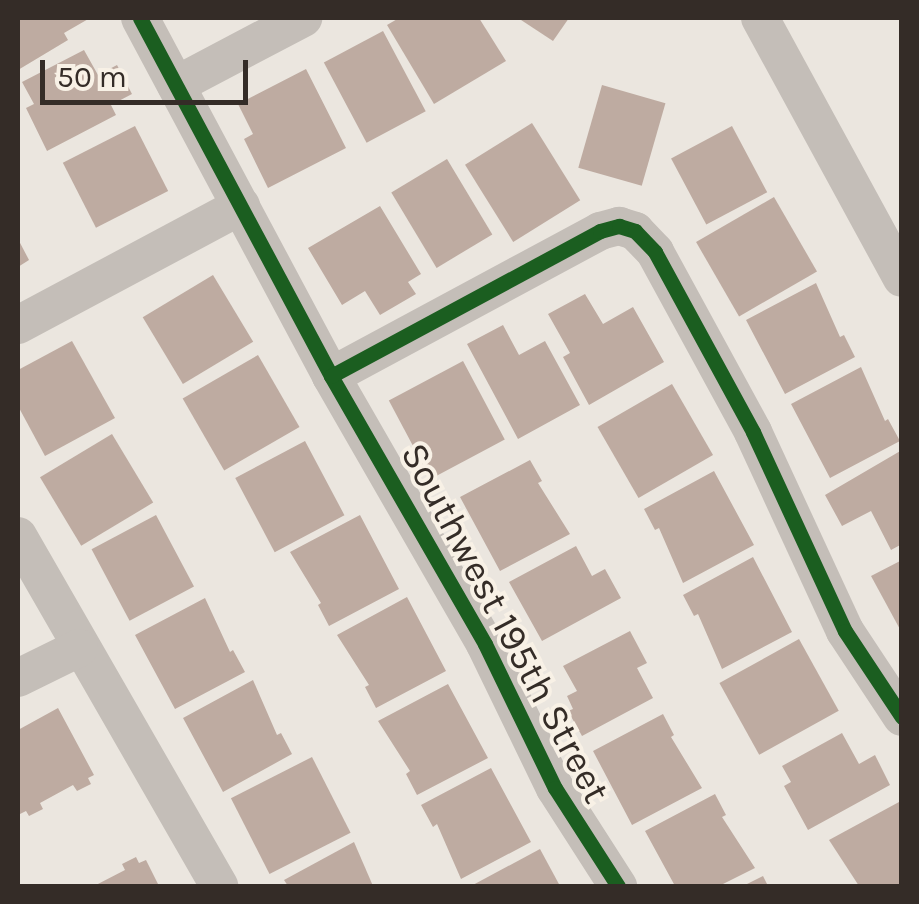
<!DOCTYPE html>
<style>
body{margin:0}
#map{position:relative;width:919px;height:904px;overflow:hidden;background:#ebe6df;font-family:Karla,sans-serif}
div>[style]{position:absolute}
.building>*{inset:0;background:#beaba1;transform-origin:0 0}
.minor>*{height:38px;margin:-19px;padding:0 19px;transform-origin:19px;border-radius:19px;background:#c4beb8}
.cycleway>*{height:15px;margin:-7.5px;padding:0 7.5px;transform-origin:7.5px;border-radius:7.5px;background:#1b5e20}
span{translate:-50% -50%;white-space:nowrap;text-align:center;line-height:1.15;-webkit-text-stroke:8px #f8f1e6;paint-order:stroke}
.street-label{font-size:38px;color:#342c27}
.frame{position:absolute;inset:0;border:20px solid #342c27;pointer-events:none}
.scale{position:absolute;left:40px;top:60px;width:208px;height:45px;box-sizing:border-box;border:5px solid #342c27;border-top:0;padding-left:12px;font-size:30px;line-height:35px;white-space:nowrap;color:#342c27;-webkit-text-stroke:8px #f8f1e6;paint-order:stroke}
</style>
<div id="map">
<div class="building">
<div style="clip-path:polygon(18px 18px,90px 18px,64px 33px,68px 40px,18px 70px)"></div>
<div style="clip-path:polygon(399px 18px,479px 18px,506px 61px,434px 104px,387px 25px)"></div>
<div style="clip-path:polygon(518px 18px,569px 18px,553px 41px)"></div>
<div style="left:383px;top:31px;width:91px;height:67px;rotate:62deg"></div>
<div style="clip-path:polygon(84px 50px,98px 75px,117px 65px,132px 94px,111px 105px,116px 115px,47px 151px,26px 108px,34px 104px,22px 82px)"></div>
<div style="clip-path:polygon(306px 69px,346px 148px,268px 188px,244px 139px,253px 134px,238px 104px)"></div>
<div style="left:602px;top:85px;width:66px;height:86px;rotate:16deg"></div>
<div style="left:532px;top:123px;width:91px;height:79px;rotate:58deg"></div>
<div style="left:135px;top:126px;width:73px;height:81px;rotate:63deg"></div>
<div style="left:732px;top:126px;width:75px;height:69px;rotate:62deg"></div>
<div style="left:447px;top:159px;width:88px;height:65px;rotate:59deg"></div>
<div style="left:774px;top:197px;width:86px;height:90px;rotate:60deg"></div>
<div style="clip-path:polygon(380px 206px,421px 274px,408px 282px,416px 294px,380px 315px,365px 291px,342px 305px,308px 248px)"></div>
<div style="clip-path:polygon(18px 239px,29px 260px,18px 267px)"></div>
<div style="left:213px;top:275px;width:78px;height:82px;rotate:59deg"></div>
<div style="clip-path:polygon(816px 283px,840px 337px,844px 335px,855px 357px,785px 394px,746px 320px)"></div>
<div style="clip-path:polygon(585px 294px,603px 324px,633px 307px,664px 362px,589px 405px,563px 357px,570px 353px,548px 314px)"></div>
<div style="clip-path:polygon(503px 325px,519px 355px,545px 341px,580px 405px,518px 439px,467px 344px)"></div>
<div style="clip-path:polygon(72px 341px,115px 418px,45px 456px,18px 406px,18px 370px)"></div>
<div style="left:258px;top:355px;width:83px;height:87px;rotate:60deg"></div>
<div style="left:463px;top:361px;width:89px;height:84px;rotate:62deg"></div>
<div style="clip-path:polygon(861px 367px,885px 421px,888px 419px,900px 441px,830px 478px,791px 404px)"></div>
<div style="left:672px;top:384px;width:82px;height:86px;rotate:60deg"></div>
<div style="left:112px;top:434px;width:80px;height:84px;rotate:59deg"></div>
<div style="left:305px;top:441px;width:84px;height:79px;rotate:62deg"></div>
<div style="clip-path:polygon(902px 450px,902px 544px,891px 550px,871px 511px,842px 526px,825px 495px)"></div>
<div style="clip-path:polygon(530px 460px,542px 481px,538px 483px,570px 534px,500px 571px,460px 497px)"></div>
<div style="clip-path:polygon(714px 471px,754px 545px,683px 583px,659px 528px,655px 530px,644px 509px)"></div>
<div style="left:156px;top:515px;width:81px;height:73px;rotate:62deg"></div>
<div style="clip-path:polygon(360px 515px,399px 589px,329px 626px,318px 605px,321px 603px,290px 552px)"></div>
<div style="clip-path:polygon(576px 546px,592px 576px,605px 569px,621px 598px,542px 641px,509px 582px)"></div>
<div style="clip-path:polygon(753px 557px,792px 632px,722px 669px,698px 614px,694px 616px,683px 595px)"></div>
<div style="clip-path:polygon(902px 560px,902px 633px,871px 576px)"></div>
<div style="clip-path:polygon(407px 597px,446px 671px,376px 708px,365px 687px,369px 685px,337px 635px)"></div>
<div style="clip-path:polygon(205px 598px,230px 652px,233px 650px,245px 672px,175px 709px,135px 635px)"></div>
<div style="clip-path:polygon(630px 631px,647px 663px,637px 668px,653px 698px,582px 736px,568px 711px,573px 709px,567px 696px,577px 691px,563px 666px)"></div>
<div style="left:799px;top:639px;width:82px;height:91px;rotate:61deg"></div>
<div style="clip-path:polygon(253px 680px,277px 735px,281px 733px,292px 754px,223px 792px,183px 718px)"></div>
<div style="clip-path:polygon(448px 684px,488px 758px,417px 795px,406px 774px,410px 771px,378px 721px)"></div>
<div style="clip-path:polygon(58px 708px,94px 775px,88px 778px,91px 784px,77px 791px,73px 785px,40px 803px,43px 809px,29px 816px,26px 811px,20px 814px,18px 730px)"></div>
<div style="clip-path:polygon(663px 714px,674px 735px,671px 737px,702px 788px,632px 825px,593px 751px)"></div>
<div style="clip-path:polygon(842px 733px,859px 764px,875px 755px,890px 785px,808px 830px,784px 786px,791px 782px,782px 766px)"></div>
<div style="left:312px;top:757px;width:85px;height:91px;rotate:63deg"></div>
<div style="clip-path:polygon(491px 768px,531px 842px,461px 879px,437px 824px,433px 827px,421px 805px)"></div>
<div style="clip-path:polygon(715px 794px,726px 815px,722px 817px,755px 868px,719px 886px,675px 886px,645px 831px)"></div>
<div style="clip-path:polygon(899px 802px,902px 886px,859px 886px,829px 840px)"></div>
<div style="clip-path:polygon(354px 842px,373px 886px,288px 886px,284px 880px)"></div>
<div style="clip-path:polygon(540px 849px,560px 886px,471px 886px)"></div>
<div style="clip-path:polygon(136px 857px,139px 863px,146px 860px,159px 886px,94px 886px,125px 870px,122px 864px)"></div>
<div style="clip-path:polygon(763px 876px,768px 886px,743px 886px)"></div>
</div>
<div class="minor">
<div style="left:140px;top:18px;width:406px;rotate:61.9deg"></div>
<div style="left:331px;top:376px;width:309px;rotate:60.1deg"></div>
<div style="left:485px;top:644px;width:160px;rotate:64.1deg"></div>
<div style="left:555px;top:788px;width:117px;rotate:57.3deg"></div>
<div style="left:760px;top:18px;width:296px;rotate:61.4deg"></div>
<div style="left:176px;top:85px;width:144px;rotate:-27.8deg"></div>
<div style="left:18px;top:325px;width:253px;rotate:-28.1deg"></div>
<div style="left:331px;top:376px;width:306px;rotate:-28.3deg"></div>
<div style="left:600px;top:231px;width:20px;rotate:-15deg"></div>
<div style="left:619px;top:226px;width:17px;rotate:17deg"></div>
<div style="left:635px;top:231px;width:29px;rotate:46deg"></div>
<div style="left:655px;top:252px;width:205px;rotate:61.4deg"></div>
<div style="left:753px;top:432px;width:219px;rotate:65.2deg"></div>
<div style="left:845px;top:631px;width:103px;rotate:56.5deg"></div>
<div style="left:18px;top:536px;width:404px;rotate:60.1deg"></div>
<div style="left:18px;top:678px;width:68px;rotate:-26.2deg"></div>
</div>
<div class="cycleway">
<div style="left:140px;top:18px;width:406px;rotate:61.9deg"></div>
<div style="left:331px;top:376px;width:309px;rotate:60.1deg"></div>
<div style="left:485px;top:644px;width:160px;rotate:64.1deg"></div>
<div style="left:555px;top:788px;width:117px;rotate:57.3deg"></div>
<div style="left:331px;top:376px;width:306px;rotate:-28.3deg"></div>
<div style="left:600px;top:231px;width:20px;rotate:-15deg"></div>
<div style="left:619px;top:226px;width:17px;rotate:17deg"></div>
<div style="left:635px;top:231px;width:29px;rotate:46deg"></div>
<div style="left:655px;top:252px;width:205px;rotate:61.4deg"></div>
<div style="left:753px;top:432px;width:219px;rotate:65.2deg"></div>
<div style="left:845px;top:631px;width:103px;rotate:56.5deg"></div>
</div>
<div class="street-label">
<span style="left:505px;top:623px;rotate:62deg">Southwest 195th Street</span>
</div>
<div class="frame"></div>
<div class="scale">50 m</div>
</div>
